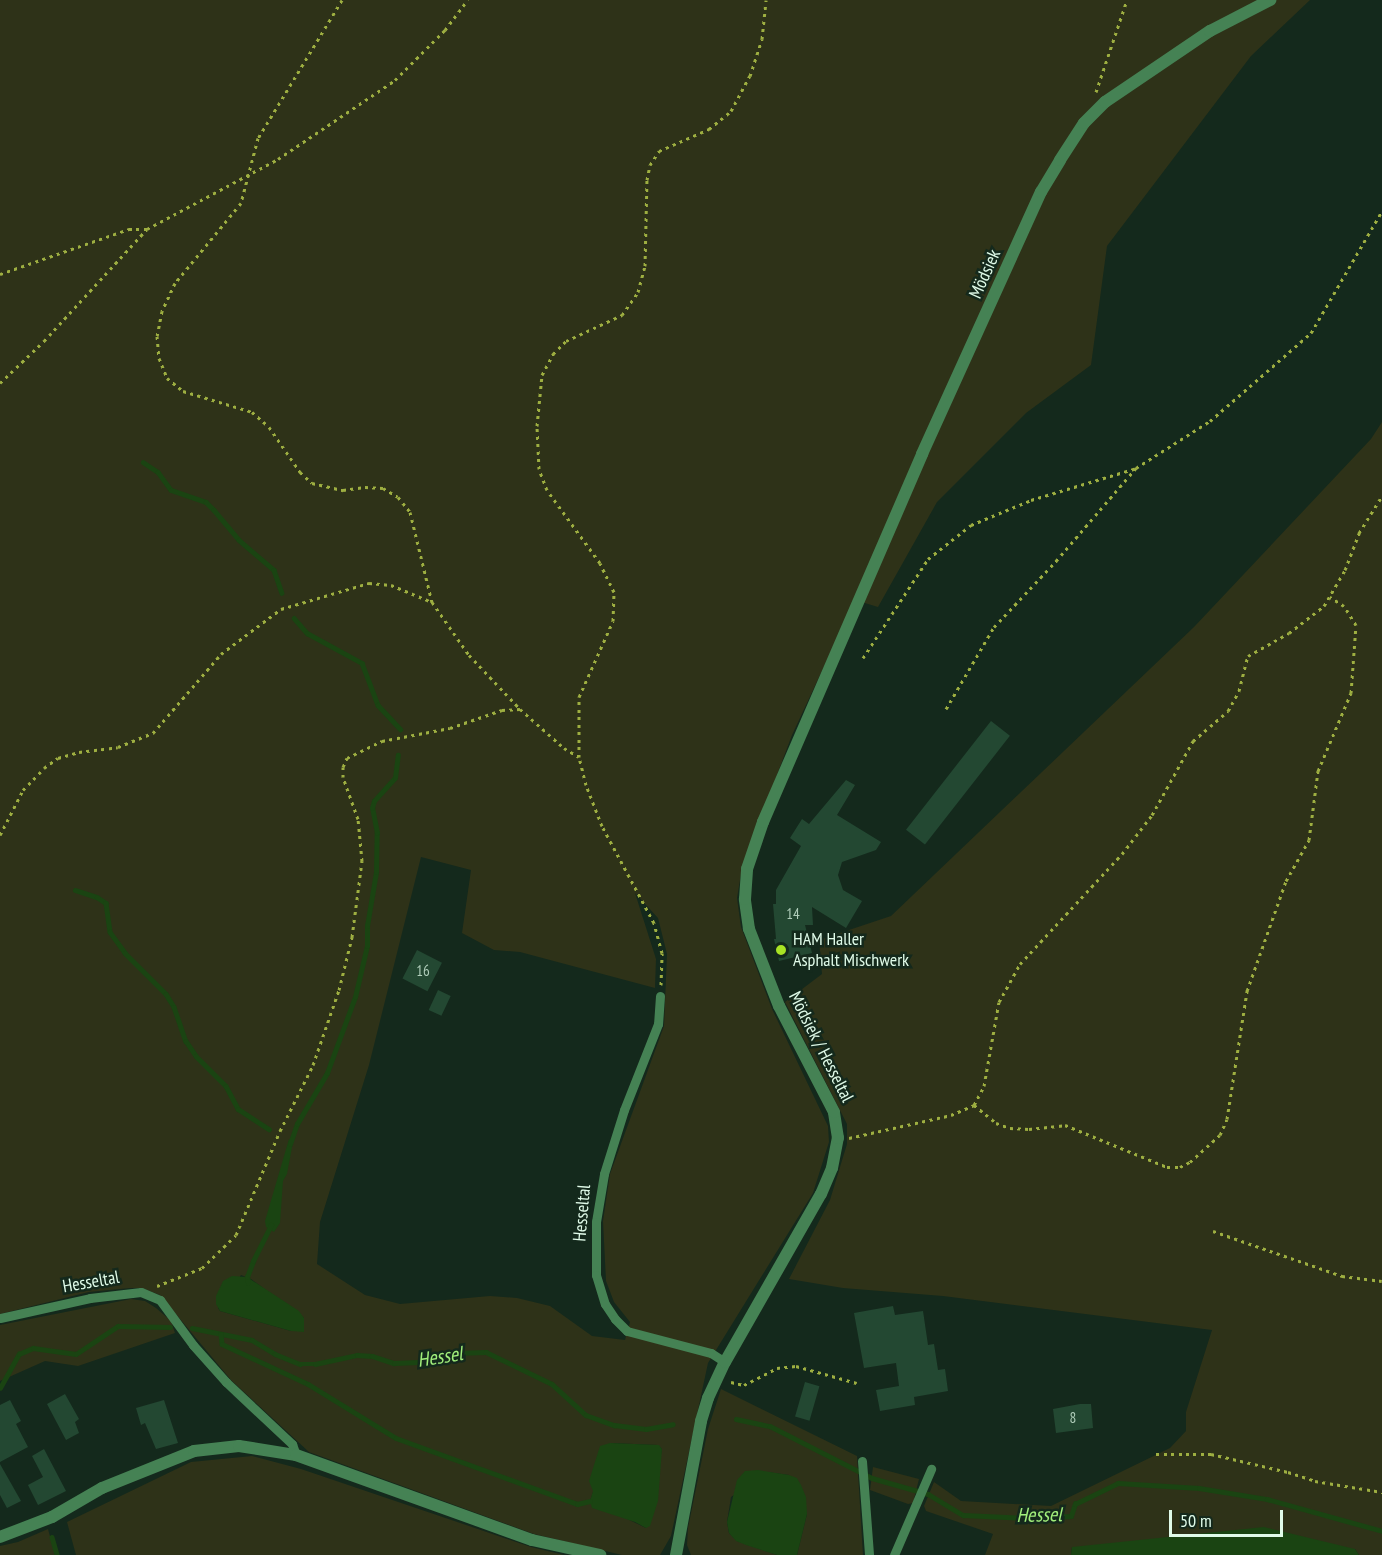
<!DOCTYPE html>
<meta charset="utf-8">
<style>
body{margin:0}
#map{position:relative;width:1382px;height:1555px;overflow:hidden;background:#14291c;font-family:"PT Sans Narrow",sans-serif}
div>[style]{position:absolute}
.green>*{inset:0;background:#2e3218}
.water>*{inset:0;background:#1a4412}
.stream>*{height:4.5px;margin:-2.25px;padding:0 2.25px;transform-origin:2.25px;border-radius:2.25px;background:#1a4412}
.building>*{inset:0;background:#234832;transform-origin:0 0}
.path>*{height:3px;margin-top:-1.5px;transform-origin:0;background:repeating-linear-gradient(90deg,#9eaf41 0 3px,transparent 0 7.5px)}
.lane>*{height:9px;margin:-4.5px;padding:0 4.5px;transform-origin:4.5px;border-radius:4.5px;background:#458254}
.street>*{height:12px;margin:-6px;padding:0 6px;transform-origin:6px;border-radius:6px;background:#458254}
.dots>*{width:16px;height:16px;translate:-50% -50%;box-sizing:border-box;border:3px solid #14291c;border-radius:50%}
span{translate:-50% -50%;white-space:nowrap;text-align:center;line-height:1.15;-webkit-text-stroke:5px #14291c;paint-order:stroke}
.number-label{font-size:15px;color:#b1cebb}
.number-label span{-webkit-text-stroke-width:0}
.street-label{font-size:18px;color:#e0fbe9}
.poi-label{font-size:18px;color:#e0fbe9}
.left{translate:0 -50%;text-align:left}
.water-label{font-size:20px;color:#a1ee7b;font-style:italic}
.scale{position:absolute;left:1169px;top:1510px;width:114px;height:27px;box-sizing:border-box;border:3px solid #e0fbe9;border-top:0;padding-left:8px;font-size:18px;line-height:21px;white-space:nowrap;color:#e0fbe9;-webkit-text-stroke:4px #14291c;paint-order:stroke}
</style>
<div id="map">
<div class="green">
<div style="clip-path:polygon(evenodd,0 0,1310px 0,1251px 56px,1107px 246px,1091px 365px,1026px 413px,937px 502px,878px 607px,855px 600px,792px 735px,742px 868px,737px 898px,741px 927px,772px 1009px,828px 1126px,829px 1142px,813px 1193px,708px 1363px,671px 1536px,660px 1555px,622px 1555px,534px 1534px,309px 1452px,231px 1380px,160px 1295px,142px 1288px,130px 1288px,89px 1292px,0 1314px,0 0,421px 857px,471px 870px,462px 933px,494px 950px,520px 952px,655px 988px,656px 959px,635px 893px,658px 918px,667px 954px,664px 1026px,610px 1174px,603px 1221px,606px 1281px,614px 1302px,630px 1322px,625px 1340px,592px 1336px,550px 1306px,517px 1298px,490px 1296px,400px 1304px,365px 1295px,317px 1264px,320px 1222px,369px 1065px,421px 857px,0 0,241px 1275px,251px 1279px,304px 1318px,304px 1331px,291px 1331px,220px 1311px,218px 1308px,241px 1275px,0 0,610px 1443px,658px 1445px,662px 1449px,646px 1528px,590px 1501px,610px 1443px)"></div>
<div style="clip-path:polygon(1382px 422px,1382px 1555px,1359px 1555px,1355px 1549px,1072px 1547px,1071px 1555px,985px 1555px,993px 1534px,926px 1511px,924px 1506px,934px 1482px,961px 1501px,1051px 1506px,1170px 1448px,1186px 1431px,1186px 1412px,1212px 1330px,943px 1296px,843px 1288px,789px 1279px,830px 1200px,847px 1144px,847px 1124px,785px 1002px,822px 974px,819px 940px,891px 916px,1194px 627px,1371px 439px)"></div>
<div style="clip-path:polygon(131px 1299px,145px 1301px,156px 1308px,171px 1321px,175px 1333px,78px 1366px,45px 1361px,0 1381px,0 1325px)"></div>
<div style="clip-path:polygon(721px 1389px,857px 1456px,863px 1555px,797px 1555px,807px 1514px,789px 1475px,767px 1472px,731px 1497px,727px 1522px,729px 1533px,737px 1541px,777px 1555px,691px 1555px,687px 1545px,688px 1528px,708px 1429px)"></div>
<div style="clip-path:polygon(252px 1456px,301px 1469px,531px 1547px,564px 1555px,76px 1555px,67px 1522px,191px 1462px)"></div>
<div style="clip-path:polygon(873px 1467px,919px 1479px,913px 1503px,908px 1504px,870px 1490px)"></div>
<div style="clip-path:polygon(48px 1529px,55px 1555px,0 1555px,0 1546px,18px 1542px)"></div>
</div>
<div class="water">
<div style="clip-path:polygon(289px 1139px,293px 1142px,287px 1174px,283px 1181px,280px 1223px,274px 1232px,266px 1227px,265px 1221px)"></div>
<div style="clip-path:polygon(232px 1276px,247px 1277px,299px 1311px,304px 1318px,304px 1332px,291px 1331px,220px 1311px,216px 1304px,216px 1296px,223px 1281px)"></div>
<div style="clip-path:polygon(610px 1443px,659px 1445px,662px 1449px,658px 1501px,650px 1526px,646px 1528px,635px 1522px,592px 1508px,590px 1501px,593px 1491px,589px 1481px,600px 1446px)"></div>
<div style="clip-path:polygon(758px 1470px,789px 1475px,797px 1478px,801px 1485px,806px 1497px,807px 1514px,797px 1555px,777px 1555px,746px 1545px,736px 1541px,729px 1533px,727px 1522px,737px 1480px,745px 1471px)"></div>
<div style="clip-path:polygon(1264px 1527px,1355px 1549px,1359px 1555px,1071px 1555px,1072px 1547px)"></div>
</div>
<div class="stream">
<div style="left:143px;top:462px;width:18px;rotate:34deg"></div>
<div style="left:158px;top:472px;width:22px;rotate:54deg"></div>
<div style="left:171px;top:490px;width:37px;rotate:19deg"></div>
<div style="left:206px;top:502px;width:11px;rotate:45deg"></div>
<div style="left:214px;top:510px;width:39px;rotate:50deg"></div>
<div style="left:239px;top:540px;width:46px;rotate:40.6deg"></div>
<div style="left:274px;top:570px;width:24px;rotate:71deg"></div>
<div style="left:294px;top:618px;width:20px;rotate:49deg"></div>
<div style="left:307px;top:633px;width:63px;rotate:28.6deg"></div>
<div style="left:362px;top:663px;width:45px;rotate:69.1deg"></div>
<div style="left:378px;top:705px;width:33px;rotate:47deg"></div>
<div style="left:75px;top:890px;width:23px;rotate:18deg"></div>
<div style="left:97px;top:897px;width:11px;rotate:34deg"></div>
<div style="left:106px;top:903px;width:29px;rotate:82deg"></div>
<div style="left:110px;top:932px;width:26px;rotate:54deg"></div>
<div style="left:125px;top:953px;width:58px;rotate:45deg"></div>
<div style="left:166px;top:994px;width:15px;rotate:58deg"></div>
<div style="left:174px;top:1007px;width:36px;rotate:71deg"></div>
<div style="left:186px;top:1041px;width:18px;rotate:56deg"></div>
<div style="left:196px;top:1056px;width:42px;rotate:45deg"></div>
<div style="left:226px;top:1086px;width:26px;rotate:62deg"></div>
<div style="left:238px;top:1109px;width:37px;rotate:33deg"></div>
<div style="left:290px;top:1144px;width:21px;rotate:-71deg"></div>
<div style="left:297px;top:1124px;width:59px;rotate:-59.5deg"></div>
<div style="left:327px;top:1073px;width:81px;rotate:-69.8deg"></div>
<div style="left:355px;top:997px;width:52px;rotate:-76.8deg"></div>
<div style="left:367px;top:946px;width:20px;rotate:-90deg"></div>
<div style="left:367px;top:926px;width:55px;rotate:-80.5deg"></div>
<div style="left:376px;top:872px;width:39px;rotate:-89deg"></div>
<div style="left:377px;top:833px;width:25px;rotate:-101deg"></div>
<div style="left:372px;top:808px;width:7px;rotate:-74deg"></div>
<div style="left:374px;top:801px;width:31px;rotate:-48deg"></div>
<div style="left:395px;top:778px;width:23px;rotate:-83deg"></div>
<div style="left:248px;top:1283px;width:6px;rotate:-99deg"></div>
<div style="left:247px;top:1277px;width:17px;rotate:-69deg"></div>
<div style="left:253px;top:1261px;width:40px;rotate:-63.4deg"></div>
<div style="left:192px;top:1328px;width:61px;rotate:11.3deg"></div>
<div style="left:252px;top:1340px;width:27px;rotate:31deg"></div>
<div style="left:275px;top:1354px;width:27px;rotate:22deg"></div>
<div style="left:300px;top:1364px;width:15px"></div>
<div style="left:315px;top:1364px;width:43px;rotate:-12.1deg"></div>
<div style="left:357px;top:1355px;width:15px;rotate:4deg"></div>
<div style="left:372px;top:1356px;width:23px;rotate:18deg"></div>
<div style="left:394px;top:1363px;width:25px;rotate:-2deg"></div>
<div style="left:419px;top:1362px;width:38px;rotate:-14deg"></div>
<div style="left:456px;top:1353px;width:30px;rotate:-2deg"></div>
<div style="left:486px;top:1352px;width:73px;rotate:25.9deg"></div>
<div style="left:552px;top:1384px;width:46px;rotate:42.4deg"></div>
<div style="left:586px;top:1415px;width:30px;rotate:20deg"></div>
<div style="left:614px;top:1425px;width:32px;rotate:7deg"></div>
<div style="left:646px;top:1429px;width:27px;rotate:-10deg"></div>
<div style="left:221px;top:1334px;width:10px;rotate:84deg"></div>
<div style="left:222px;top:1344px;width:95px;rotate:24.9deg"></div>
<div style="left:308px;top:1384px;width:103px;rotate:31.5deg"></div>
<div style="left:396px;top:1438px;width:193px;rotate:20deg"></div>
<div style="left:577px;top:1504px;width:13px;rotate:-13deg"></div>
<div style="left:0;top:1388px;width:39px;rotate:-61deg"></div>
<div style="left:19px;top:1354px;width:15px;rotate:-23deg"></div>
<div style="left:33px;top:1348px;width:43px;rotate:7.9deg"></div>
<div style="left:76px;top:1354px;width:50px;rotate:-33.7deg"></div>
<div style="left:118px;top:1326px;width:52px;rotate:1.1deg"></div>
<div style="left:736px;top:1419px;width:35px;rotate:12deg"></div>
<div style="left:770px;top:1426px;width:114px;rotate:27deg"></div>
<div style="left:872px;top:1478px;width:58px;rotate:15.9deg"></div>
<div style="left:928px;top:1494px;width:41px;rotate:31deg"></div>
<div style="left:963px;top:1515px;width:69px;rotate:2.5deg"></div>
<div style="left:1032px;top:1518px;width:39px;rotate:-3deg"></div>
<div style="left:1071px;top:1516px;width:13px;rotate:-72deg"></div>
<div style="left:1075px;top:1504px;width:48px;rotate:-26deg"></div>
<div style="left:1118px;top:1483px;width:81px;rotate:3.5deg"></div>
<div style="left:1199px;top:1488px;width:69px;rotate:9.2deg"></div>
<div style="left:1267px;top:1499px;width:119px;rotate:15.5deg"></div>
<div style="left:52px;top:1537px;width:19px;rotate:74deg"></div>
</div>
<div class="building">
<div style="left:991px;top:721px;width:24px;height:138px;rotate:38deg"></div>
<div style="clip-path:polygon(846px 780px,855px 785px,837px 815px,881px 842px,876px 850px,842px 862px,838px 875px,843px 890px,862px 901px,846px 928px,812px 907px,813px 925px,805px 925px,812px 953px,779px 961px,774px 939px,776px 939px,773px 904px,776px 904px,776px 890px,801px 846px,790px 838px,802px 819px,809px 824px)"></div>
<div style="left:417px;top:950px;width:28px;height:32px;rotate:27deg"></div>
<div style="left:438px;top:990px;width:14px;height:22px;rotate:25deg"></div>
<div style="clip-path:polygon(893px 1306px,895px 1315px,923px 1311px,928px 1345px,934px 1344px,938px 1370px,945px 1369px,948px 1391px,914px 1397px,915px 1405px,880px 1411px,876px 1390px,899px 1386px,896px 1363px,864px 1368px,854px 1313px)"></div>
<div style="left:805px;top:1382px;width:15px;height:36px;rotate:16deg"></div>
<div style="clip-path:polygon(65px 1394px,79px 1419px,75px 1422px,79px 1433px,66px 1440px,47px 1404px)"></div>
<div style="clip-path:polygon(10px 1400px,21px 1421px,16px 1424px,28px 1447px,0 1462px,0 1405px)"></div>
<div style="clip-path:polygon(164px 1400px,178px 1443px,156px 1449px,145px 1423px,141px 1425px,136px 1408px)"></div>
<div style="clip-path:polygon(1080px 1404px,1091px 1404px,1093px 1428px,1056px 1433px,1053px 1409px)"></div>
<div style="clip-path:polygon(44px 1449px,66px 1491px,38px 1505px,28px 1485px,43px 1477px,32px 1456px)"></div>
<div style="clip-path:polygon(0 1464px,21px 1501px,7px 1508px,0 1495px)"></div>
</div>
<div class="path">
<div style="left:342px;top:0;width:162px;rotate:121.3deg"></div>
<div style="left:258px;top:138px;width:67px;rotate:104.7deg"></div>
<div style="left:241px;top:203px;width:104px;rotate:129.5deg"></div>
<div style="left:175px;top:283px;width:31px;rotate:115deg"></div>
<div style="left:162px;top:311px;width:25px;rotate:101deg"></div>
<div style="left:157px;top:336px;width:22px;rotate:85deg"></div>
<div style="left:159px;top:358px;width:22px;rotate:68deg"></div>
<div style="left:167px;top:378px;width:21px;rotate:39deg"></div>
<div style="left:183px;top:391px;width:72px;rotate:16.9deg"></div>
<div style="left:252px;top:412px;width:23px;rotate:41deg"></div>
<div style="left:269px;top:427px;width:55px;rotate:55.4deg"></div>
<div style="left:300px;top:472px;width:16px;rotate:43deg"></div>
<div style="left:312px;top:483px;width:32px;rotate:13deg"></div>
<div style="left:343px;top:490px;width:22px;rotate:-8deg"></div>
<div style="left:365px;top:487px;width:18px;rotate:3deg"></div>
<div style="left:383px;top:488px;width:17px;rotate:31deg"></div>
<div style="left:398px;top:497px;width:19px;rotate:51deg"></div>
<div style="left:410px;top:512px;width:93px;rotate:76.3deg"></div>
<div style="left:432px;top:602px;width:65px;rotate:55.1deg"></div>
<div style="left:469px;top:655px;width:74px;rotate:46.6deg"></div>
<div style="left:520px;top:709px;width:59px;rotate:41.6deg"></div>
<div style="left:564px;top:748px;width:17px;rotate:31deg"></div>
<div style="left:1096px;top:92px;width:97px;rotate:-71.4deg"></div>
<div style="left:0;top:274px;width:137px;rotate:-19.2deg"></div>
<div style="left:129px;top:229px;width:18px"></div>
<div style="left:0;top:383px;width:61px;rotate:-43.7deg"></div>
<div style="left:44px;top:341px;width:152px;rotate:-47.4deg"></div>
<div style="left:147px;top:229px;width:149px;rotate:-28.1deg"></div>
<div style="left:278px;top:159px;width:141px;rotate:-34deg"></div>
<div style="left:395px;top:80px;width:71px;rotate:-45deg"></div>
<div style="left:445px;top:30px;width:38px;rotate:-53deg"></div>
<div style="left:863px;top:658px;width:118px;rotate:-56.7deg"></div>
<div style="left:928px;top:559px;width:55px;rotate:-38.3deg"></div>
<div style="left:971px;top:525px;width:65px;rotate:-22.6deg"></div>
<div style="left:1031px;top:500px;width:108px;rotate:-16.8deg"></div>
<div style="left:946px;top:709px;width:95px;rotate:-59.7deg"></div>
<div style="left:994px;top:627px;width:91px;rotate:-46.8deg"></div>
<div style="left:1056px;top:561px;width:123px;rotate:-49.3deg"></div>
<div style="left:1136px;top:468px;width:88px;rotate:-32.4deg"></div>
<div style="left:1210px;top:421px;width:134px;rotate:-41.1deg"></div>
<div style="left:1311px;top:333px;width:141px;rotate:-59.8deg"></div>
<div style="left:0;top:835px;width:51px;rotate:-62.9deg"></div>
<div style="left:23px;top:790px;width:30px;rotate:-46deg"></div>
<div style="left:44px;top:768px;width:17px;rotate:-36deg"></div>
<div style="left:58px;top:758px;width:22px;rotate:-16deg"></div>
<div style="left:79px;top:752px;width:39px;rotate:-7deg"></div>
<div style="left:118px;top:747px;width:38px;rotate:-22deg"></div>
<div style="left:153px;top:733px;width:104px;rotate:-49.3deg"></div>
<div style="left:221px;top:654px;width:75px;rotate:-36.9deg"></div>
<div style="left:281px;top:609px;width:92px;rotate:-16.5deg"></div>
<div style="left:369px;top:583px;width:22px;rotate:5deg"></div>
<div style="left:391px;top:585px;width:44px;rotate:22.5deg"></div>
<div style="left:661px;top:985px;width:32px;rotate:-88deg"></div>
<div style="left:662px;top:953px;width:31px;rotate:-105deg"></div>
<div style="left:654px;top:923px;width:110px;rotate:-118.2deg"></div>
<div style="left:602px;top:826px;width:44px;rotate:-111.3deg"></div>
<div style="left:586px;top:785px;width:29px;rotate:-104deg"></div>
<div style="left:579px;top:757px;width:60px;rotate:-90deg"></div>
<div style="left:579px;top:697px;width:83px;rotate:-65.9deg"></div>
<div style="left:613px;top:621px;width:29px;rotate:-88deg"></div>
<div style="left:614px;top:592px;width:32px;rotate:-116deg"></div>
<div style="left:600px;top:563px;width:90px;rotate:-126deg"></div>
<div style="left:547px;top:490px;width:22px;rotate:-111deg"></div>
<div style="left:539px;top:469px;width:43px;rotate:-92.7deg"></div>
<div style="left:537px;top:426px;width:51px;rotate:-84.4deg"></div>
<div style="left:542px;top:375px;width:24px;rotate:-62deg"></div>
<div style="left:553px;top:354px;width:18px;rotate:-45deg"></div>
<div style="left:566px;top:341px;width:62px;rotate:-24.9deg"></div>
<div style="left:622px;top:315px;width:28px;rotate:-55deg"></div>
<div style="left:638px;top:292px;width:27px;rotate:-75deg"></div>
<div style="left:645px;top:266px;width:86px;rotate:-88.7deg"></div>
<div style="left:647px;top:180px;width:15px;rotate:-79deg"></div>
<div style="left:650px;top:165px;width:17px;rotate:-57deg"></div>
<div style="left:659px;top:151px;width:55px;rotate:-23.7deg"></div>
<div style="left:709px;top:129px;width:28px;rotate:-39deg"></div>
<div style="left:731px;top:111px;width:40px;rotate:-62deg"></div>
<div style="left:750px;top:76px;width:39px;rotate:-72deg"></div>
<div style="left:762px;top:39px;width:39px;rotate:-84deg"></div>
<div style="left:974px;top:1105px;width:28px;rotate:39deg"></div>
<div style="left:996px;top:1123px;width:15px;rotate:20deg"></div>
<div style="left:1010px;top:1128px;width:19px;rotate:3deg"></div>
<div style="left:1029px;top:1129px;width:36px;rotate:-6deg"></div>
<div style="left:1065px;top:1125px;width:110px;rotate:22.4deg"></div>
<div style="left:1167px;top:1167px;width:13px"></div>
<div style="left:1180px;top:1167px;width:11px;rotate:-27deg"></div>
<div style="left:1190px;top:1162px;width:40px;rotate:-42deg"></div>
<div style="left:1220px;top:1135px;width:17px;rotate:-66deg"></div>
<div style="left:1227px;top:1119px;width:130px;rotate:-81.1deg"></div>
<div style="left:1247px;top:991px;width:117px;rotate:-70.5deg"></div>
<div style="left:1286px;top:881px;width:47px;rotate:-60.7deg"></div>
<div style="left:1309px;top:840px;width:70px;rotate:-82.6deg"></div>
<div style="left:1318px;top:771px;width:85px;rotate:-67.1deg"></div>
<div style="left:1351px;top:693px;width:68px;rotate:-85.8deg"></div>
<div style="left:1356px;top:625px;width:22px;rotate:-122deg"></div>
<div style="left:1344px;top:606px;width:17px;rotate:-147deg"></div>
<div style="left:849px;top:1138px;width:105px;rotate:-12.7deg"></div>
<div style="left:951px;top:1115px;width:25px;rotate:-23deg"></div>
<div style="left:974px;top:1105px;width:21px;rotate:-62deg"></div>
<div style="left:984px;top:1086px;width:85px;rotate:-79.9deg"></div>
<div style="left:999px;top:1002px;width:43px;rotate:-61.1deg"></div>
<div style="left:1020px;top:964px;width:150px;rotate:-47.2deg"></div>
<div style="left:1122px;top:854px;width:49px;rotate:-52.4deg"></div>
<div style="left:1152px;top:815px;width:85px;rotate:-61deg"></div>
<div style="left:1193px;top:741px;width:46px;rotate:-40.6deg"></div>
<div style="left:1228px;top:711px;width:23px;rotate:-61deg"></div>
<div style="left:1239px;top:691px;width:36px;rotate:-76deg"></div>
<div style="left:1248px;top:656px;width:47px;rotate:-29.3deg"></div>
<div style="left:1289px;top:633px;width:44px;rotate:-37.6deg"></div>
<div style="left:1324px;top:606px;width:42px;rotate:-59.7deg"></div>
<div style="left:1345px;top:570px;width:40px;rotate:-69deg"></div>
<div style="left:1359px;top:533px;width:44px;rotate:-58.1deg"></div>
<div style="left:1213px;top:1231px;width:137px;rotate:19.2deg"></div>
<div style="left:1342px;top:1276px;width:40px;rotate:7.1deg"></div>
<div style="left:157px;top:1286px;width:48px;rotate:-21.8deg"></div>
<div style="left:202px;top:1268px;width:47px;rotate:-44.1deg"></div>
<div style="left:236px;top:1235px;width:113px;rotate:-67.1deg"></div>
<div style="left:280px;top:1131px;width:74px;rotate:-63.4deg"></div>
<div style="left:313px;top:1065px;width:79px;rotate:-70.9deg"></div>
<div style="left:339px;top:990px;width:55px;rotate:-76.2deg"></div>
<div style="left:352px;top:937px;width:77px;rotate:-82.5deg"></div>
<div style="left:362px;top:861px;width:42px;rotate:-95.4deg"></div>
<div style="left:358px;top:819px;width:45px;rotate:-109.7deg"></div>
<div style="left:343px;top:777px;width:10px;rotate:-90deg"></div>
<div style="left:343px;top:767px;width:10px;rotate:-66deg"></div>
<div style="left:347px;top:758px;width:39px;rotate:-26deg"></div>
<div style="left:382px;top:741px;width:69px;rotate:-10.8deg"></div>
<div style="left:450px;top:728px;width:55px;rotate:-19.1deg"></div>
<div style="left:502px;top:710px;width:18px;rotate:-3deg"></div>
<div style="left:731px;top:1382px;width:13px;rotate:13deg"></div>
<div style="left:744px;top:1385px;width:37px;rotate:-27deg"></div>
<div style="left:777px;top:1368px;width:19px;rotate:-6deg"></div>
<div style="left:796px;top:1366px;width:63px;rotate:15.6deg"></div>
<div style="left:1156px;top:1454px;width:55px"></div>
<div style="left:1211px;top:1454px;width:79px;rotate:13.2deg"></div>
<div style="left:1288px;top:1472px;width:28px;rotate:18deg"></div>
<div style="left:1315px;top:1481px;width:68px;rotate:9.3deg"></div>
</div>
<div class="lane">
<div style="left:660px;top:996px;width:28px;rotate:94deg"></div>
<div style="left:658px;top:1024px;width:92px;rotate:111.6deg"></div>
<div style="left:624px;top:1110px;width:67px;rotate:107.4deg"></div>
<div style="left:604px;top:1174px;width:49px;rotate:99.5deg"></div>
<div style="left:596px;top:1222px;width:53px;rotate:90deg"></div>
<div style="left:596px;top:1275px;width:30px;rotate:73deg"></div>
<div style="left:605px;top:1304px;width:18px;rotate:56deg"></div>
<div style="left:615px;top:1319px;width:17px;rotate:45deg"></div>
<div style="left:627px;top:1331px;width:87px;rotate:14.7deg"></div>
<div style="left:711px;top:1353px;width:17px;rotate:33deg"></div>
<div style="left:0;top:1318px;width:92px;rotate:-12.5deg"></div>
<div style="left:90px;top:1298px;width:51px;rotate:-6.7deg"></div>
<div style="left:141px;top:1292px;width:21px;rotate:23deg"></div>
<div style="left:160px;top:1300px;width:56px;rotate:53.7deg"></div>
<div style="left:193px;top:1345px;width:50px;rotate:48.3deg"></div>
<div style="left:226px;top:1382px;width:91px;rotate:43.2deg"></div>
<div style="left:292px;top:1444px;width:12px;rotate:70deg"></div>
<div style="left:862px;top:1461px;width:94px;rotate:85.7deg"></div>
<div style="left:894px;top:1555px;width:94px;rotate:-66.7deg"></div>
</div>
<div class="street">
<div style="left:0;top:1537px;width:56px;rotate:-21deg"></div>
<div style="left:52px;top:1517px;width:58px;rotate:-30.1deg"></div>
<div style="left:102px;top:1488px;width:99px;rotate:-21.9deg"></div>
<div style="left:194px;top:1451px;width:45px;rotate:-6.3deg"></div>
<div style="left:239px;top:1446px;width:58px;rotate:9deg"></div>
<div style="left:296px;top:1455px;width:251px;rotate:19.8deg"></div>
<div style="left:532px;top:1540px;width:70px;rotate:12.4deg"></div>
<div style="left:676px;top:1555px;width:136px;rotate:-79.4deg"></div>
<div style="left:701px;top:1421px;width:24px;rotate:-73deg"></div>
<div style="left:708px;top:1398px;width:40px;rotate:-65deg"></div>
<div style="left:725px;top:1362px;width:193px;rotate:-60.3deg"></div>
<div style="left:821px;top:1194px;width:28px;rotate:-67deg"></div>
<div style="left:832px;top:1168px;width:31px;rotate:-79deg"></div>
<div style="left:838px;top:1138px;width:26px;rotate:-99deg"></div>
<div style="left:834px;top:1112px;width:119px;rotate:-117.4deg"></div>
<div style="left:779px;top:1006px;width:83px;rotate:-111.3deg"></div>
<div style="left:749px;top:929px;width:30px;rotate:-98deg"></div>
<div style="left:745px;top:899px;width:30px;rotate:-86deg"></div>
<div style="left:747px;top:869px;width:50px;rotate:-71.2deg"></div>
<div style="left:763px;top:822px;width:401px;rotate:-66.6deg"></div>
<div style="left:922px;top:454px;width:288px;rotate:-65.6deg"></div>
<div style="left:1041px;top:192px;width:37px;rotate:-59deg"></div>
<div style="left:1060px;top:160px;width:44px;rotate:-57deg"></div>
<div style="left:1084px;top:123px;width:30px;rotate:-45deg"></div>
<div style="left:1105px;top:102px;width:127px;rotate:-34.1deg"></div>
<div style="left:1210px;top:31px;width:68px;rotate:-27.3deg"></div>
</div>
<div class="dots">
<div style="left:781px;top:950px;background:#a8e324"></div>
</div>
<div class="number-label">
<span style="left:793px;top:914px">14</span>
<span style="left:423px;top:971px">16</span>
<span style="left:1073px;top:1418px">8</span>
</div>
<div class="street-label">
<span style="left:985px;top:274px;rotate:-66deg">Mödsiek</span>
<span style="left:821px;top:1047px;rotate:63deg">Mödsiek / Hesseltal</span>
<span style="left:582px;top:1213px;rotate:-85deg">Hesseltal</span>
<span style="left:91px;top:1282px;rotate:-10deg">Hesseltal</span>
</div>
<div class="poi-label">
<span class="left" style="left:793px;top:950px">HAM Haller<br>Asphalt Mischwerk</span>
</div>
<div class="water-label">
<span style="left:440px;top:1357px;rotate:-9deg">Hessel</span>
<span style="left:1039px;top:1515px;rotate:-1deg">Hessel</span>
</div>
<div class="scale">50 m</div>
</div>
